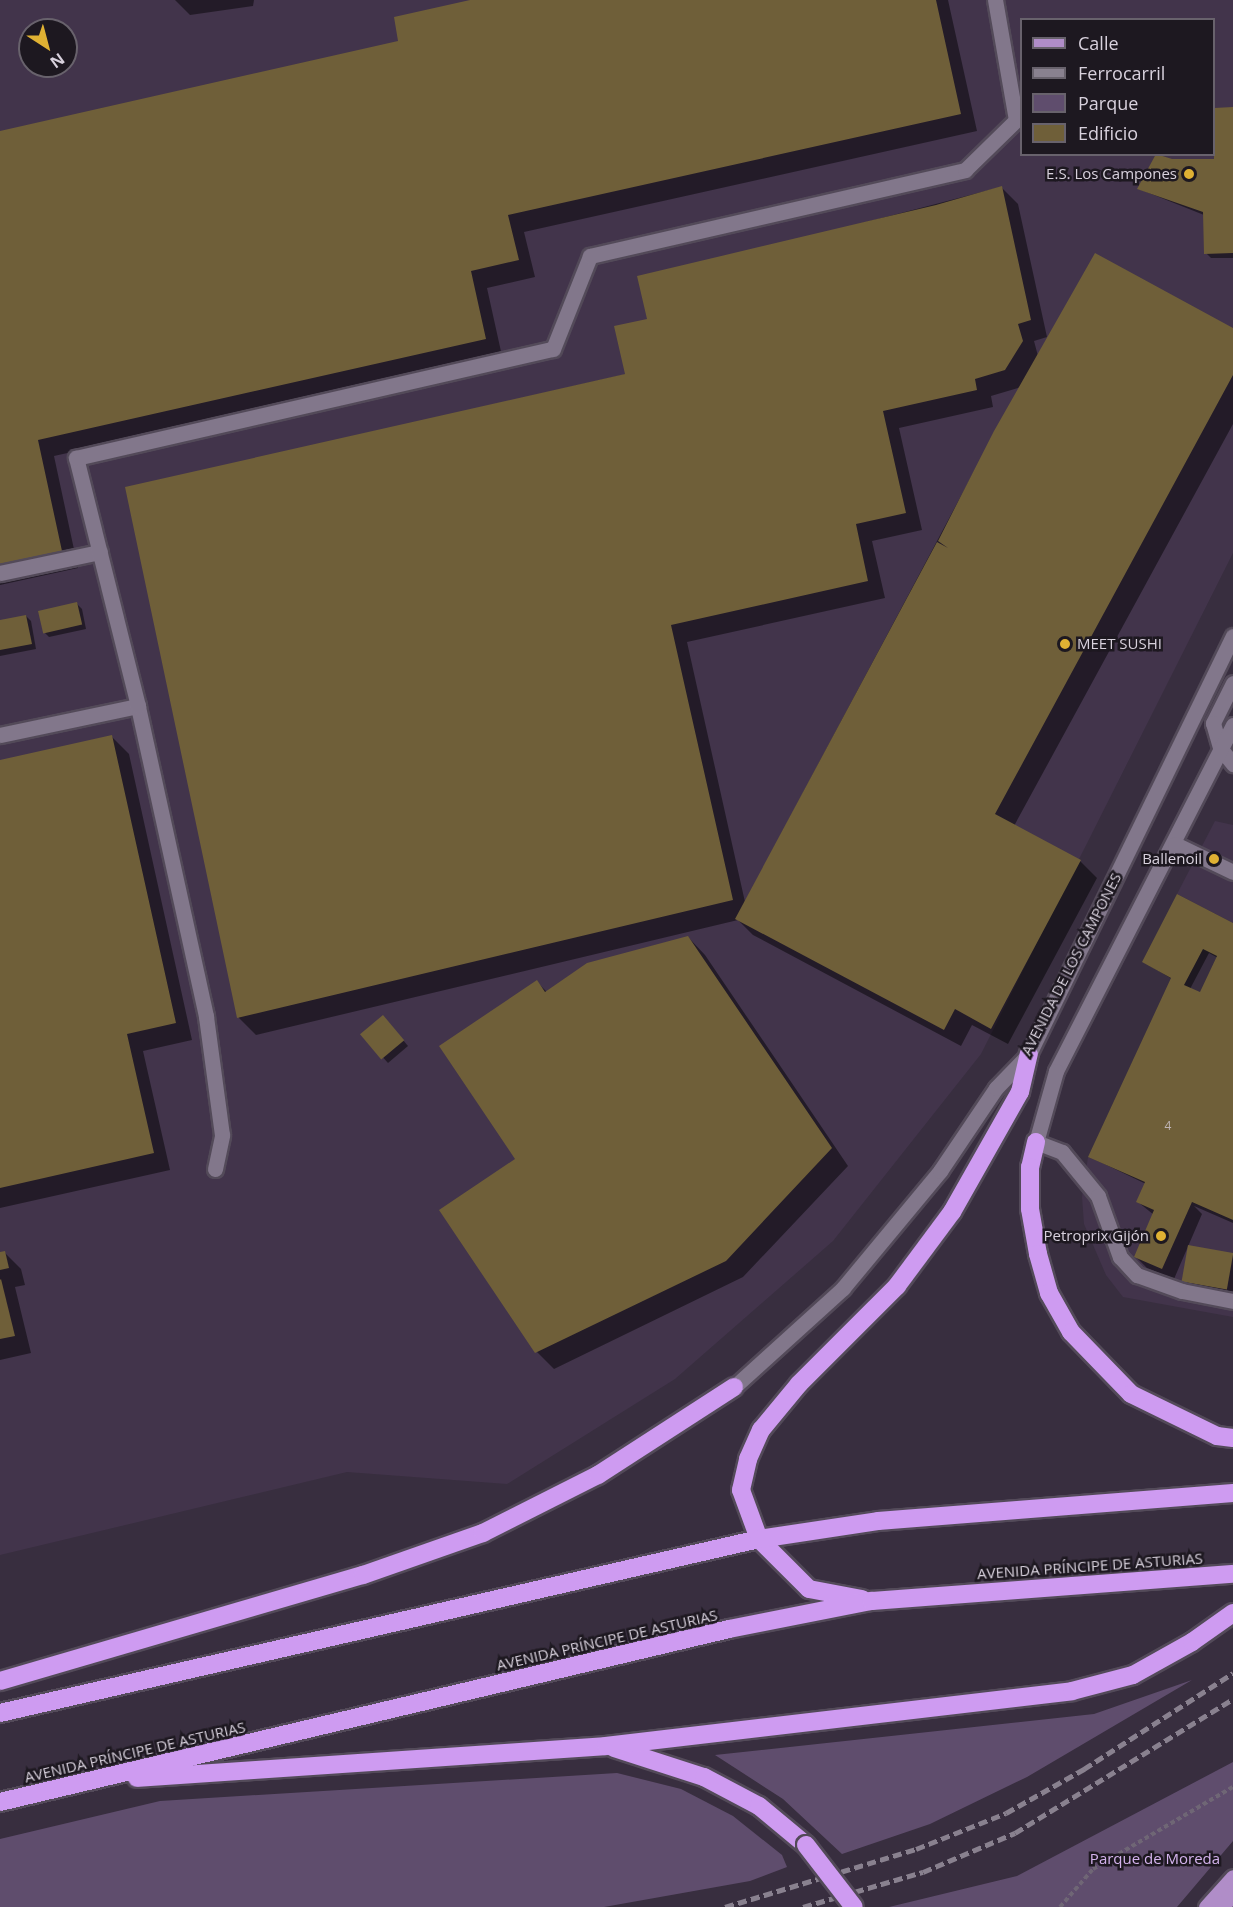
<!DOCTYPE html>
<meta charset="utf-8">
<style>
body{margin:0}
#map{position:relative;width:1233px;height:1907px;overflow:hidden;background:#382e3f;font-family:"Open Sans",sans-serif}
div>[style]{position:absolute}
.built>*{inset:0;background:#42344b}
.green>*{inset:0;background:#5f4d6d}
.shadow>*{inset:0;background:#0007}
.building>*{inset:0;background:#6f5f39;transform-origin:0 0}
.path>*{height:4px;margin-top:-2px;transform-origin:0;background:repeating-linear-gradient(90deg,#6f6675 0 4.5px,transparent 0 7.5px)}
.roads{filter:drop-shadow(2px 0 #534a59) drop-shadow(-2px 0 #534a59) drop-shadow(0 2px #534a59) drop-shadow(0 -2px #534a59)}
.minor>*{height:15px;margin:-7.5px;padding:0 7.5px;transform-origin:7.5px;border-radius:7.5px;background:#82778b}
.major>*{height:15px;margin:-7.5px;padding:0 7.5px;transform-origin:7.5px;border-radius:7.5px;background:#b08dc8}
.highway>*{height:18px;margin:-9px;padding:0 9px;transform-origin:9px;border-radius:9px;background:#ce9bf1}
.rail>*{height:4.5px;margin-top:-2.25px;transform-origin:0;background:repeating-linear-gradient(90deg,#89818f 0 9px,transparent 0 13.5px)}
.bridges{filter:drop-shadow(2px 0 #534a59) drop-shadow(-2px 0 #534a59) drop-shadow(0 2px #534a59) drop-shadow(0 -2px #534a59)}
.highway-bridge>*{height:18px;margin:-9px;padding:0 9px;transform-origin:9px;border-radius:9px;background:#ce9bf1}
.dots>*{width:16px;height:16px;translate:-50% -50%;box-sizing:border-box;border:3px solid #1d1820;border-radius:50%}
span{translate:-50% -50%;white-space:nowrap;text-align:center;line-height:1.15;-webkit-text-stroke:5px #1d1820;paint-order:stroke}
.number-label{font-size:12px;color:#beb4b4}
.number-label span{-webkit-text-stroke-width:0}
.poi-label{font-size:15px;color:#d8d1dd}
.right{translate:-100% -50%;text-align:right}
.left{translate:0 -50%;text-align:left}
.street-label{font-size:15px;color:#d8d1dd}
.park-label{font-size:15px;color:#d4b3ed}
.legend{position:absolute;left:1020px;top:18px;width:195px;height:138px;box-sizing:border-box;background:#1d1820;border:2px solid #68626c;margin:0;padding:8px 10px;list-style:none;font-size:18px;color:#d8d1dd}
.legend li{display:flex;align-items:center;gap:12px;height:30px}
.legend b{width:30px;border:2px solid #68626c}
.north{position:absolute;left:18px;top:18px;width:60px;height:60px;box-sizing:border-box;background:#1d1820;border:2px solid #68626c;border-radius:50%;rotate:144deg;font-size:16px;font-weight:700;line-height:24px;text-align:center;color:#d8d1dd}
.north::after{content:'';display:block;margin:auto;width:21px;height:27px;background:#dfb133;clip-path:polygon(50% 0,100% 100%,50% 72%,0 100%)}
</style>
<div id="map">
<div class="built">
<div style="clip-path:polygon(evenodd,0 0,1233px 0,1233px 553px,981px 1054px,833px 1241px,675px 1379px,507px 1484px,347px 1472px,0 1555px,0 0,1022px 20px,1214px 20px,1214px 154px,1022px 154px,1022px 20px,0 0,30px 30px,66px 30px,66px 66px,30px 66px,30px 30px)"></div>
<div style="clip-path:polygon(1215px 821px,1233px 825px,1233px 923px,1177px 894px)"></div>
<div style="clip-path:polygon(1088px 1157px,1233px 1220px,1233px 1317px,1123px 1297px,1106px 1275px,1084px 1224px,1082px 1197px)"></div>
</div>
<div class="green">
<div style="clip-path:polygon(1192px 1680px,1027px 1777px,930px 1824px,842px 1854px,783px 1799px,715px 1755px,1094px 1714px)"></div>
<div style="clip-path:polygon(1233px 1762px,1233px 1841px,1177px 1907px,889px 1907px,1017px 1876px)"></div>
<div style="clip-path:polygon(617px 1773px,681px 1789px,733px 1816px,782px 1855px,787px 1867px,750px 1881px,604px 1907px,0 1907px,0 1839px,160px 1801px)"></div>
</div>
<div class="shadow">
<div style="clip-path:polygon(175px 0,254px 0,253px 6px,190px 15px)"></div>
<div style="clip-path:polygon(477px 0,948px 0,977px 131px,524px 232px,535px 277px,487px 288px,502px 356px,54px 456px,78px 568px,0 585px,0 133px,399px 43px)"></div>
<div style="clip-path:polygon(1233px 109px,1233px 258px,1211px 258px,1206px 253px,1204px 215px,1139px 189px,1172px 161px,1216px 161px)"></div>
<div style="clip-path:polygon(evenodd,1001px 187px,1018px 204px,1047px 337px,1034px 341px,1038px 356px,1233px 330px,1233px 424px,1014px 826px,1080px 861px,1097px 878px,1008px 1044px,972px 1025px,961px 1046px,753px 935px,738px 920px,256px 1035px,239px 1018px,127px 488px,627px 374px,649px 320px,786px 243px,1001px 187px,1021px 387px,995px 432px,745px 902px,687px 642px,885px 598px,872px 541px,922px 530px,899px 428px,993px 407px,991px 396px,1021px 387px)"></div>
<div style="clip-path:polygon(77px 604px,82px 609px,86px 629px,49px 637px,44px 632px)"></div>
<div style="clip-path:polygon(26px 616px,31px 621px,36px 649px,0 656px,0 621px)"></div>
<div style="clip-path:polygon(112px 737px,129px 754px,192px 1040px,143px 1051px,170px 1170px,0 1208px,0 762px)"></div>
<div style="clip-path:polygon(evenodd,1233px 924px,1233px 1223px,1194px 1206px,1202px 1214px,1174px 1279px,1147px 1268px,1136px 1257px,1154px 1215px,1138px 1202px,1146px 1184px,1090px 1157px,1172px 979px,1144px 962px,1233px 924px,1209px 953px,1218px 958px,1206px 996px,1190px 989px,1209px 953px)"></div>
<div style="clip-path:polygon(688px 937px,705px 955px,848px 1166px,743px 1277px,554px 1369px,537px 1352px,517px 1160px,537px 982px,547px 992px)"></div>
<div style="clip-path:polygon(388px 1022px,408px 1046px,388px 1063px,362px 1034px)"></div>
<div style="clip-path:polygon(4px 1252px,21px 1269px,25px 1285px,15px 1287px,31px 1353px,0 1360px,0 1253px)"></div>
<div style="clip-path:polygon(1233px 1254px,1233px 1293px,1188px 1286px,1183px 1280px)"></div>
</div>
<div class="building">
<div style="clip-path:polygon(470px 0,936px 0,961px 114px,508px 215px,519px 260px,471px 271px,486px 339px,38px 440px,62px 551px,0 565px,0 131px,398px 41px,394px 17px)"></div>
<div style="clip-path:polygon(1233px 107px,1233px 253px,1204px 254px,1203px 212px,1137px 189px,1156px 154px,1172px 159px,1214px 159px,1214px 108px)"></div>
<div style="clip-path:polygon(1002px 186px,1031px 320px,1018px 324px,1023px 341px,1005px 370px,975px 379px,977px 390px,883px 411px,906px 513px,856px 524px,868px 581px,671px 625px,733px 900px,237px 1018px,125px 487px,625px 374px,614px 326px,647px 319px,637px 276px,936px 205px)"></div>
<div style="clip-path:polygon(1095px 253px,1233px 328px,1233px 375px,995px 814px,1081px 860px,991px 1029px,955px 1009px,944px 1030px,735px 919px,937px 542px,948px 548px,938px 541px,994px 431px)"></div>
<div style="left:77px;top:602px;width:23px;height:40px;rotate:77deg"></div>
<div style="clip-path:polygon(26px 615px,32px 644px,0 650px,0 620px)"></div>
<div style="clip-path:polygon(112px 735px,176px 1023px,127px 1034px,154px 1153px,0 1188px,0 760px)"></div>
<div style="clip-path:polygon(evenodd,1177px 894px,1233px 923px,1233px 1220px,1192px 1202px,1162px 1269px,1134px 1257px,1154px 1210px,1136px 1202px,1145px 1182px,1088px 1157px,1171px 978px,1142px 962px,1177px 894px,1203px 949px,1217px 956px,1200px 992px,1184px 985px,1203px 949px)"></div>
<div style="clip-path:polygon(688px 936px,832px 1148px,726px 1261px,535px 1353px,439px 1210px,515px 1159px,439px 1046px,537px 980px,545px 992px,587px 963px)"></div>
<div style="left:383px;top:1015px;width:33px;height:30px;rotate:50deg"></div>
<div style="left:1188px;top:1245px;width:46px;height:37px;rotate:10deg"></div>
<div style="clip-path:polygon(5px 1251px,9px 1268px,0 1270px,0 1252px)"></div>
<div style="clip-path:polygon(1px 1279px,15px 1336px,0 1339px,0 1280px)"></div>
</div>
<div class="path">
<div style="left:1060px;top:1907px;width:50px;rotate:-49deg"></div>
<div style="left:1093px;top:1869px;width:162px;rotate:-30.4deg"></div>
</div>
<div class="roads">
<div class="minor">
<div style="left:0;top:573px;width:102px;rotate:-11.9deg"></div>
<div style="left:1233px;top:683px;width:45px;rotate:116.6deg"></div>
<div style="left:1213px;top:723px;width:26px;rotate:74deg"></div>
<div style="left:1220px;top:748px;width:21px;rotate:51deg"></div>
<div style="left:1233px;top:725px;width:389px;rotate:117.1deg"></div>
<div style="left:1056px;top:1071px;width:74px;rotate:105.7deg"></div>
<div style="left:1036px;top:1142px;width:28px;rotate:21deg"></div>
<div style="left:1062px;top:1152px;width:57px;rotate:50.7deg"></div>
<div style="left:1098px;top:1196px;width:65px;rotate:70.2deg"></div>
<div style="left:1120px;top:1257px;width:25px;rotate:47deg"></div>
<div style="left:1137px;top:1275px;width:48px;rotate:19.6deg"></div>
<div style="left:1182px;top:1291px;width:52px;rotate:11.1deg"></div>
<div style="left:0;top:735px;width:141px;rotate:-11.9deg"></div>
<div style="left:1175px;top:844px;width:64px;rotate:25.8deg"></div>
<div style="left:215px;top:1169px;width:35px;rotate:-78deg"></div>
<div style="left:222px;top:1135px;width:120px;rotate:-97.7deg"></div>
<div style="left:206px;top:1016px;width:317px;rotate:-102.4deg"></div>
<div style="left:138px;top:706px;width:256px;rotate:-104deg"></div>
<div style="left:76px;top:458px;width:489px;rotate:-12.9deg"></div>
<div style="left:553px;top:349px;width:100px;rotate:-68.3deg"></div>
<div style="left:590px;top:256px;width:385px;rotate:-12.9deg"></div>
<div style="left:965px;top:170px;width:71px;rotate:-44.4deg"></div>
<div style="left:1016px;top:120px;width:122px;rotate:-99.9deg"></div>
<div style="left:734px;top:1387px;width:147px;rotate:-42.2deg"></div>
<div style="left:843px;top:1288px;width:152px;rotate:-50.3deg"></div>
<div style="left:940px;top:1171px;width:100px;rotate:-56deg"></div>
<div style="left:996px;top:1088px;width:47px;rotate:-45.9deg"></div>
<div style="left:1029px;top:1054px;width:465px;rotate:-64deg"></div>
</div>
<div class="major">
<div style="left:1206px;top:1907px;width:40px;rotate:-48deg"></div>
<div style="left:1222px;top:1907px;width:19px;rotate:-54deg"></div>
</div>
<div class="highway">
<div style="left:1036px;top:1142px;width:26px;rotate:103deg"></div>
<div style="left:1030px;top:1167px;width:42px;rotate:90deg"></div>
<div style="left:1030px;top:1209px;width:46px;rotate:79.9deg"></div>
<div style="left:1038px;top:1254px;width:41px;rotate:74.2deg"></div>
<div style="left:1049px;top:1293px;width:45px;rotate:60.6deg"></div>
<div style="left:1071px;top:1332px;width:86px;rotate:45.9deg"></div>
<div style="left:1131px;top:1394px;width:96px;rotate:26deg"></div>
<div style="left:1217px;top:1436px;width:16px;rotate:7deg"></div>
<div style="left:862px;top:1599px;width:54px;rotate:-169.3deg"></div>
<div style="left:809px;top:1589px;width:71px;rotate:-135deg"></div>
<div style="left:759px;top:1539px;width:52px;rotate:-110.2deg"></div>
<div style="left:741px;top:1490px;width:32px;rotate:-77deg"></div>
<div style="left:748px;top:1459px;width:32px;rotate:-66deg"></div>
<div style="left:761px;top:1430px;width:60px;rotate:-50.4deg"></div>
<div style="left:799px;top:1384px;width:139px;rotate:-45deg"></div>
<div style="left:897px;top:1286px;width:92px;rotate:-53.4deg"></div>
<div style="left:952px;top:1212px;width:138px;rotate:-60.5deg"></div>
<div style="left:1020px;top:1092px;width:39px;rotate:-77deg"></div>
<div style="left:0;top:1681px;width:378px;rotate:-16.3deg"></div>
<div style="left:363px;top:1575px;width:127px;rotate:-19.3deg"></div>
<div style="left:483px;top:1533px;width:129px;rotate:-26.8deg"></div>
<div style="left:598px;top:1475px;width:162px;rotate:-32.9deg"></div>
<div style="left:0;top:1713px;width:779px;rotate:-12.91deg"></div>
<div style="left:759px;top:1539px;width:120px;rotate:-8.6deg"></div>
<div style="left:878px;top:1521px;width:356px;rotate:-4.5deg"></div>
<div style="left:614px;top:1748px;width:95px;rotate:17.9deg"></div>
<div style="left:704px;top:1777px;width:62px;rotate:27.8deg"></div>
<div style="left:759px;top:1806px;width:61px;rotate:39.7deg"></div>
<div style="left:137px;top:1778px;width:470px;rotate:-3.9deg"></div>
<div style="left:606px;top:1746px;width:469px;rotate:-6.7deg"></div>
<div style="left:1072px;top:1691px;width:63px;rotate:-14.7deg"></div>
<div style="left:1133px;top:1675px;width:68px;rotate:-29.2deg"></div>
<div style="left:1192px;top:1642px;width:50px;rotate:-35.3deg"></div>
<div style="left:0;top:1802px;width:749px;rotate:-13.35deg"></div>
<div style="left:729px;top:1629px;width:145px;rotate:-11.2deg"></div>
<div style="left:871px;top:1601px;width:363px;rotate:-4.3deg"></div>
</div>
</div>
<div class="rail">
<div style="left:725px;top:1907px;width:200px;rotate:-16.9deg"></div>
<div style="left:916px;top:1849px;width:97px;rotate:-21.8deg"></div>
<div style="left:1006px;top:1813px;width:90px;rotate:-29.4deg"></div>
<div style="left:1084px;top:1769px;width:177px;rotate:-32.8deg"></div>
<div style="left:803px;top:1907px;width:125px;rotate:-16.3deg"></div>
<div style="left:923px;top:1872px;width:100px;rotate:-23deg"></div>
<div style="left:1015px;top:1833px;width:256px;rotate:-31.6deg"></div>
</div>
<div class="bridges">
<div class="highway-bridge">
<div style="left:806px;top:1845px;width:78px;rotate:52.3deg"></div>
</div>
</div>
<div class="dots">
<div style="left:1189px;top:174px;background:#dfb133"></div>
<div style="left:1065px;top:644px;background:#dfb133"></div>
<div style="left:1214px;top:859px;background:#dfb133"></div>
<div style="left:1161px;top:1236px;background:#dfb133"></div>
</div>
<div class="number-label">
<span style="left:1168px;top:1126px">4</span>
</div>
<div class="poi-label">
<span class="right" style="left:1177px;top:174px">E.S. Los Campones</span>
<span class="left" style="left:1077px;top:644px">MEET SUSHI</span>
<span class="right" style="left:1202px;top:859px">Ballenoil</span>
<span class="right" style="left:1149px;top:1236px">Petroprix Gijón</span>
</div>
<div class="street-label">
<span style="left:1071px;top:964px;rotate:-63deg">AVENIDA DE LOS CAMPONES</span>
<span style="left:1090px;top:1566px;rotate:-4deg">AVENIDA PRÍNCIPE DE ASTURIAS</span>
<span style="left:607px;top:1640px;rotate:-13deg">AVENIDA PRÍNCIPE DE ASTURIAS</span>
<span style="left:135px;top:1752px;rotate:-13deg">AVENIDA PRÍNCIPE DE ASTURIAS</span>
</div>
<div class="park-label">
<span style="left:1155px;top:1859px">Parque de Moreda</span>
</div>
<ul class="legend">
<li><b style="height:8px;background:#b08dc8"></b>Calle</li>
<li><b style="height:8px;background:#89818f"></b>Ferrocarril</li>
<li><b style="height:16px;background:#5f4d6d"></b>Parque</li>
<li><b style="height:16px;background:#6f5f39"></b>Edificio</li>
</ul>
<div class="north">N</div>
</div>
